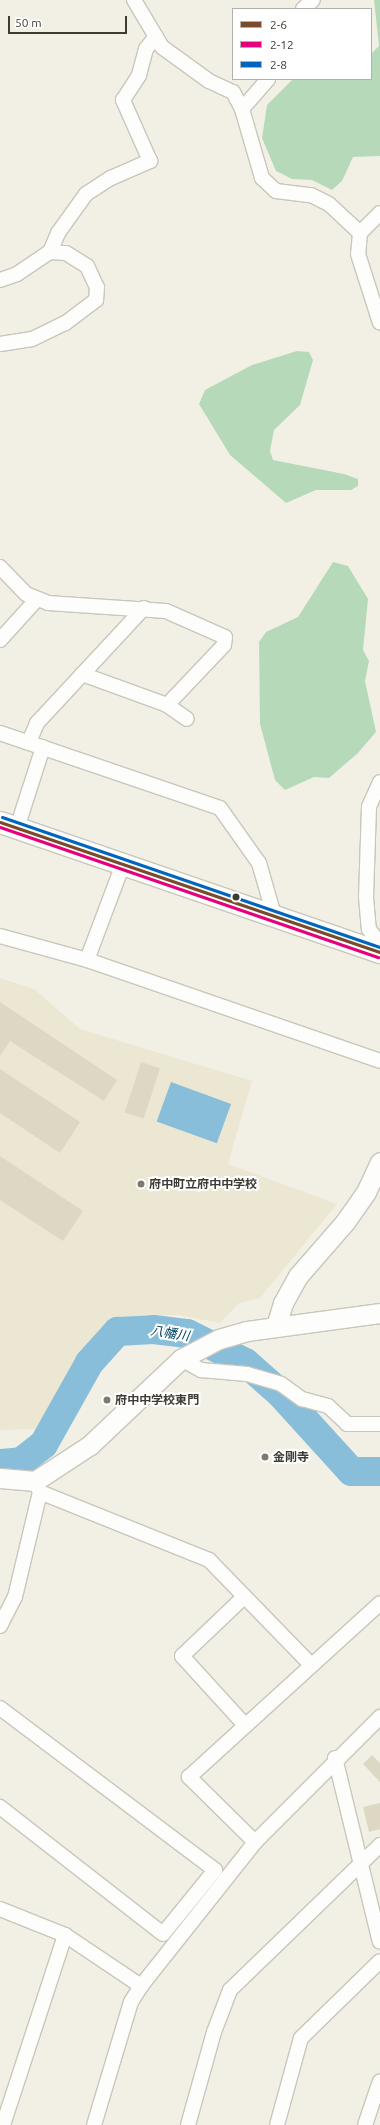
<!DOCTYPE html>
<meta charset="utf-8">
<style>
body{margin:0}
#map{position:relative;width:380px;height:2125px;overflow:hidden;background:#f2f0e5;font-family:Ubuntu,"Noto Sans JP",sans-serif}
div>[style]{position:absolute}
.built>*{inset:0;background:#ece7d3}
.forest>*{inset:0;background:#b6dab9}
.water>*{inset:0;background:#88beda;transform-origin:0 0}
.river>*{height:29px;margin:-14.5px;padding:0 14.5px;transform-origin:14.5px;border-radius:14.5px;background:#88beda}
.building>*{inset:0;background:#dcd8c3;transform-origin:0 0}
.roads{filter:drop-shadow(1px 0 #c8c6bd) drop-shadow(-1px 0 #c8c6bd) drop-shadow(0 1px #c8c6bd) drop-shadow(0 -1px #c8c6bd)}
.street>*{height:14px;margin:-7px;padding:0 7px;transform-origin:7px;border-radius:7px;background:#fdfdfb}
.secondary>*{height:19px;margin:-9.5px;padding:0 9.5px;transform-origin:9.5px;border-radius:9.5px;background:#fdfdfb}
.primary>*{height:21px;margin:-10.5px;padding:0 10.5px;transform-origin:10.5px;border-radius:10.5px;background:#fdfdfb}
.bus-1>*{height:3px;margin:-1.5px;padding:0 1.5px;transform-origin:1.5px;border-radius:1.5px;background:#7a4b2a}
.bus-2>*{height:3px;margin:-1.5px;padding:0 1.5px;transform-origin:1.5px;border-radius:1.5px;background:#e5007d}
.bus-3>*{height:3px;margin:-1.5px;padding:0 1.5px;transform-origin:1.5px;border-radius:1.5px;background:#0065bd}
.dots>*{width:11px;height:11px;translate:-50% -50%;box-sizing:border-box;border:2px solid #fff;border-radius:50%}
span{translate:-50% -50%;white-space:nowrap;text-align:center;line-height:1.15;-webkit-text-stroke:4px #fff;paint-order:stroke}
.poi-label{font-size:12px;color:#3d3b33;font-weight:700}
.left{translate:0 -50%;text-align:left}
.water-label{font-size:13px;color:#004562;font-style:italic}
.legend{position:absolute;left:232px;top:8px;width:140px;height:72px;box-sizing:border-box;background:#fff;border:1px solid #b1b1ad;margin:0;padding:5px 7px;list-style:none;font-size:12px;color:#3d3b33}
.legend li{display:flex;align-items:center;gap:8px;height:20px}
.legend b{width:20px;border:1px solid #b1b1ad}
.scale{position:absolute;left:8px;top:16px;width:119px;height:18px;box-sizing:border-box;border:2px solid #3d3b33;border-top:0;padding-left:5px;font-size:12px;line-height:14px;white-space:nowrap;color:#3d3b33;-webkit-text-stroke:3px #fff;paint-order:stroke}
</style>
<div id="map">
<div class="built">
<div style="clip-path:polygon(0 978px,34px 989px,80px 1029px,252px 1081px,228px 1164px,337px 1204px,260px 1298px,239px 1303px,220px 1323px,178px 1315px,110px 1317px,72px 1369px,40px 1429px,0 1430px)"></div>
</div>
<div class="forest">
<div style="clip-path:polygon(374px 0,380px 0,380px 156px,353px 157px,342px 181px,332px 190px,312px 180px,292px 179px,276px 171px,262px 138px,267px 105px,293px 79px,371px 79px,371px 54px,379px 46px)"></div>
<div style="clip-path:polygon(297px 351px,309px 352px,313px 360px,300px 405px,274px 430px,270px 451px,273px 460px,344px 474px,358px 479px,358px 486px,351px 490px,316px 490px,286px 503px,230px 455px,199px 404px,205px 390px,252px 365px)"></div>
<div style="clip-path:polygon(333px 562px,348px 566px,368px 599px,363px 650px,369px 661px,365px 681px,376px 732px,358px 753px,329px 778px,314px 777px,285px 790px,275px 780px,260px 724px,259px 642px,266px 632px,298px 617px)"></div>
</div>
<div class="water">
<div style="left:171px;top:1082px;width:64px;height:42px;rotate:20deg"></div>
</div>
<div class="river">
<div style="left:0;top:1463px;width:21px;rotate:-5deg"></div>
<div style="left:21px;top:1461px;width:28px;rotate:-38deg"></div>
<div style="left:43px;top:1444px;width:94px;rotate:-60.7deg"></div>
<div style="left:89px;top:1362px;width:42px;rotate:-47.9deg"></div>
<div style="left:117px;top:1331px;width:36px;rotate:-3deg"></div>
<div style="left:153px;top:1329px;width:34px;rotate:7deg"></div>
<div style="left:187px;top:1333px;width:65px;rotate:26.6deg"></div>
<div style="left:245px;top:1362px;width:47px;rotate:41.5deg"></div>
<div style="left:280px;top:1393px;width:105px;rotate:47.7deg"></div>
<div style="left:351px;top:1471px;width:29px"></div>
</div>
<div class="building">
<div style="clip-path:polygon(0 1002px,117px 1080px,104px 1101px,10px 1041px,0 1056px)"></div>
<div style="left:141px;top:1062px;width:20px;height:53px;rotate:18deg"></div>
<div style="clip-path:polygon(0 1069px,80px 1122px,60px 1153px,0 1113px)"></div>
<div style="clip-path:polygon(0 1156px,83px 1211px,63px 1241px,0 1200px)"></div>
<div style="clip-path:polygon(372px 1755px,380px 1763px,380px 1782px,363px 1764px)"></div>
<div style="clip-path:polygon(380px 1803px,380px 1829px,369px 1832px,363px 1807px)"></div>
</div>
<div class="roads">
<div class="street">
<div style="left:134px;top:0;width:55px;rotate:59.2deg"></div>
<div style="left:162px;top:47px;width:58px;rotate:35.9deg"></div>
<div style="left:209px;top:81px;width:26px;rotate:25deg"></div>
<div style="left:233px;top:92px;width:19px;rotate:62deg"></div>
<div style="left:242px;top:109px;width:72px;rotate:73.8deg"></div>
<div style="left:262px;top:178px;width:19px;rotate:43deg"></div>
<div style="left:276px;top:191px;width:35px;rotate:7deg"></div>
<div style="left:311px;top:195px;width:20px;rotate:27deg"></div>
<div style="left:329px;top:204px;width:42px;rotate:43.1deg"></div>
<div style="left:303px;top:9px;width:13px;rotate:-42deg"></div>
<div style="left:242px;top:109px;width:40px;rotate:-49deg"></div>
<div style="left:380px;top:213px;width:28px;rotate:135deg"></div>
<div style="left:360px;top:233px;width:21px;rotate:95deg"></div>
<div style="left:358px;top:254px;width:72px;rotate:72.3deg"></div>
<div style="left:50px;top:252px;width:21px;rotate:-67deg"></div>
<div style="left:58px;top:233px;width:48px;rotate:-54.3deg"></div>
<div style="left:86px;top:194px;width:30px;rotate:-33deg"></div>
<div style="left:111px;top:178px;width:43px;rotate:-23.6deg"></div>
<div style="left:150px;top:161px;width:67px;rotate:-113.9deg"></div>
<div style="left:123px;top:100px;width:30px;rotate:-57deg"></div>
<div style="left:139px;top:75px;width:27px;rotate:-75deg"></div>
<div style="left:146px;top:49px;width:16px;rotate:-52deg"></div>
<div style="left:0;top:280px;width:18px;rotate:-19deg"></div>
<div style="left:17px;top:274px;width:40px;rotate:-34deg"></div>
<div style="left:50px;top:252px;width:16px;rotate:4deg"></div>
<div style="left:66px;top:253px;width:25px;rotate:32deg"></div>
<div style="left:87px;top:266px;width:23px;rotate:65deg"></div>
<div style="left:97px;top:287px;width:13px;rotate:94deg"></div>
<div style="left:96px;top:300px;width:39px;rotate:143deg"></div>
<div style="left:65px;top:323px;width:37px;rotate:154deg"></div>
<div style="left:32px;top:339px;width:32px;rotate:171deg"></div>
<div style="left:0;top:567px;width:37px;rotate:46deg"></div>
<div style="left:26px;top:594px;width:24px;rotate:22deg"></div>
<div style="left:48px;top:603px;width:118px;rotate:3.9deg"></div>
<div style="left:166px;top:611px;width:64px;rotate:23.8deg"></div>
<div style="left:225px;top:637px;width:8px;rotate:97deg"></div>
<div style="left:224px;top:645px;width:83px;rotate:133.5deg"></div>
<div style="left:0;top:640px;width:55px;rotate:-47.9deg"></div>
<div style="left:82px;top:674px;width:90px;rotate:20deg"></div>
<div style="left:167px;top:705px;width:24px;rotate:35deg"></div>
<div style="left:0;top:733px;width:232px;rotate:18.8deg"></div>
<div style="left:220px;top:808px;width:67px;rotate:54.7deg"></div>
<div style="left:259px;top:863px;width:54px;rotate:73.9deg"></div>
<div style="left:29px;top:742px;width:21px;rotate:-67deg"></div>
<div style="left:37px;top:723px;width:157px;rotate:-47.1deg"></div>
<div style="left:380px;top:782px;width:27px;rotate:114deg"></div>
<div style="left:369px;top:807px;width:90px;rotate:91.9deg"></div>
<div style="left:366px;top:897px;width:32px;rotate:85deg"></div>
<div style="left:369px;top:929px;width:19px;rotate:55deg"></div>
<div style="left:17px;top:828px;width:85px;rotate:-72.2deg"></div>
<div style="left:0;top:936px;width:90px;rotate:15.4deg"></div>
<div style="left:87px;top:960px;width:310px;rotate:19deg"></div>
<div style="left:87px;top:960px;width:103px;rotate:-69.4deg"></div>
<div style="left:181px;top:1359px;width:23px;rotate:29deg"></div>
<div style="left:201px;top:1370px;width:46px;rotate:5deg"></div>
<div style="left:247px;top:1374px;width:35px;rotate:16deg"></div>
<div style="left:281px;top:1384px;width:26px;rotate:36deg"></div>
<div style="left:302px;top:1399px;width:27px;rotate:15deg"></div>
<div style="left:328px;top:1406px;width:26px;rotate:43deg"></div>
<div style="left:347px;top:1424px;width:33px"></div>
<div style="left:40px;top:1492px;width:182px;rotate:21.9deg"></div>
<div style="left:209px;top:1560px;width:145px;rotate:45.8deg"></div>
<div style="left:0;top:1626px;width:33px;rotate:-63deg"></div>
<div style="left:15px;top:1597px;width:108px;rotate:-76.6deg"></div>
<div style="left:40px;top:1492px;width:10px;rotate:-114deg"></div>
<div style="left:0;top:1708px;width:269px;rotate:37deg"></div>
<div style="left:215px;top:1870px;width:82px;rotate:129.1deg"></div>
<div style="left:163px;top:1934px;width:207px;rotate:-142.1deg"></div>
<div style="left:244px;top:1724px;width:92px;rotate:-132.4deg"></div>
<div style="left:182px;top:1656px;width:86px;rotate:-43.6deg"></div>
<div style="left:335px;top:1758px;width:189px;rotate:76.3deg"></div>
<div style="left:255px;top:1842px;width:93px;rotate:-135.4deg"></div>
<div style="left:189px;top:1777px;width:258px;rotate:-42.3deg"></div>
<div style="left:0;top:1909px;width:70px;rotate:21.8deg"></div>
<div style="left:65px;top:1935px;width:92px;rotate:33.9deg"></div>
<div style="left:3px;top:2125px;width:200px;rotate:-71.9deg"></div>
<div style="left:94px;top:2125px;width:128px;rotate:-73.3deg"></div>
<div style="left:131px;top:2002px;width:19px;rotate:-58deg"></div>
<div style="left:141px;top:1986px;width:184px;rotate:-51.6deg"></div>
<div style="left:255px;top:1842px;width:177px;rotate:-45deg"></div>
<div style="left:188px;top:2125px;width:97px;rotate:-74.4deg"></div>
<div style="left:214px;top:2032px;width:45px;rotate:-69.1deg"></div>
<div style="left:230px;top:1990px;width:209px;rotate:-44deg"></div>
<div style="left:277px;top:2125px;width:90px;rotate:-74.6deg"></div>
<div style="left:301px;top:2038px;width:110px;rotate:-44.3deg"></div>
<div style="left:365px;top:2125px;width:46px;rotate:-71.2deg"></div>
</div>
<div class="secondary">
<div style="left:276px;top:1326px;width:24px;rotate:-73deg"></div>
<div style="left:283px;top:1303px;width:31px;rotate:-61deg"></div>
<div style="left:298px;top:1276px;width:72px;rotate:-49deg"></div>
<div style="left:345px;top:1222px;width:37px;rotate:-55deg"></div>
<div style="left:366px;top:1192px;width:33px;rotate:-65deg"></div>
<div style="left:0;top:1478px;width:35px;rotate:5deg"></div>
<div style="left:35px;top:1481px;width:66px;rotate:-33.2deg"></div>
<div style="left:90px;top:1445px;width:125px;rotate:-43.4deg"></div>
<div style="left:181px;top:1359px;width:43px;rotate:-27.8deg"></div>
<div style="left:219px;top:1339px;width:29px;rotate:-16deg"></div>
<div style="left:247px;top:1331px;width:134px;rotate:-7.7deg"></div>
</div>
<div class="primary">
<div style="left:0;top:822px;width:402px;rotate:18.9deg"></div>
</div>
</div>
<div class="bus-1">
<div style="left:0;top:822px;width:402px;rotate:18.9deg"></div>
</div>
<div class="bus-2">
<div style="left:0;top:827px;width:400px;rotate:19deg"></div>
</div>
<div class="bus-3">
<div style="left:2px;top:817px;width:400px;rotate:19deg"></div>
</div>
<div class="dots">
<div style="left:236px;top:897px;background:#3d3b33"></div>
<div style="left:141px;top:1184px;background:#7c7a71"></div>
<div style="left:107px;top:1400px;background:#7c7a71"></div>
<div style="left:265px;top:1457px;background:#7c7a71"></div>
</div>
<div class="poi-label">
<span class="left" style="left:149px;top:1184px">府中町立府中中学校</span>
<span class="left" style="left:115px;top:1400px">府中中学校東門</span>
<span class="left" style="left:273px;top:1457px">金剛寺</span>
</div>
<div class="water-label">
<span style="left:170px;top:1333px;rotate:9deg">八幡川</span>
</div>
<ul class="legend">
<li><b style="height:5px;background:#7a4b2a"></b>2-6</li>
<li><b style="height:5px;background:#e5007d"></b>2-12</li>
<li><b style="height:5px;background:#0065bd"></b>2-8</li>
</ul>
<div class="scale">50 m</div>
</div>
